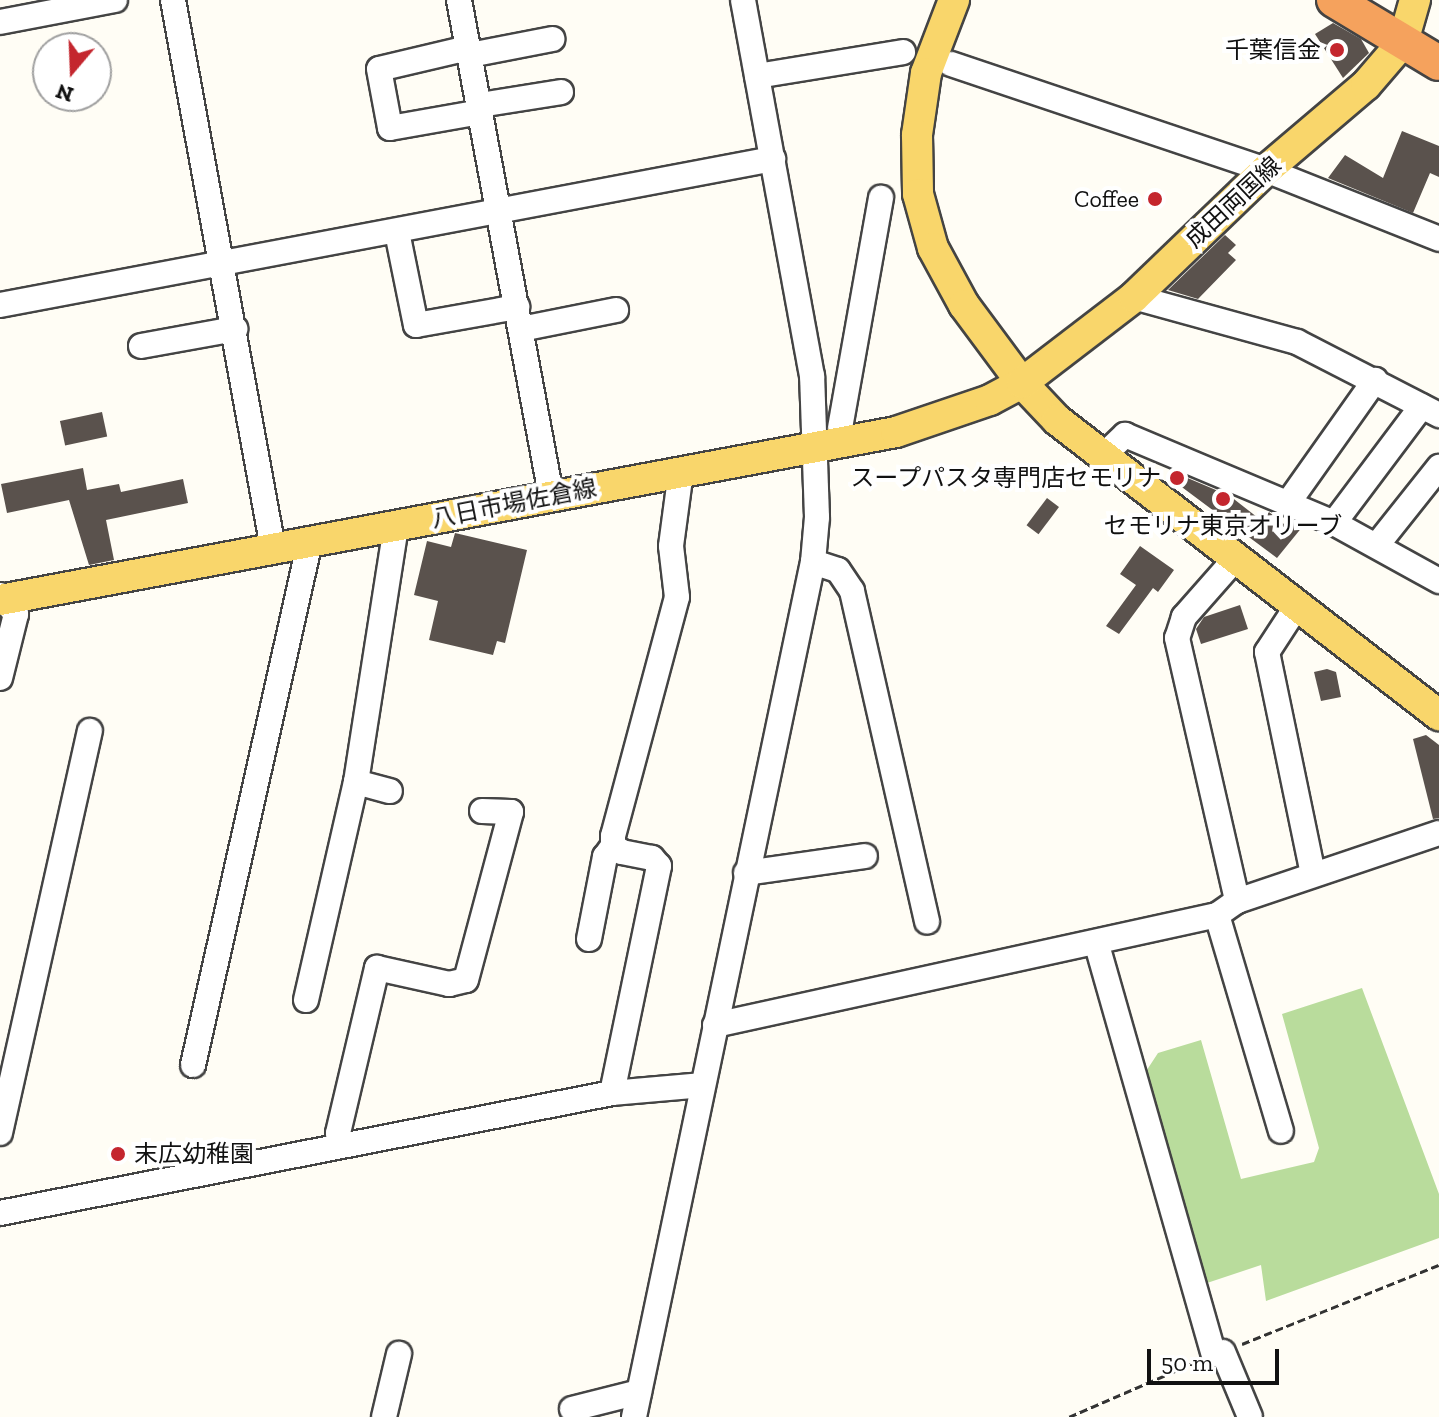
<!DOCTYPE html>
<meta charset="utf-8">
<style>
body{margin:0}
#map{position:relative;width:1439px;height:1417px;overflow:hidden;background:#fffdf5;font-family:"Zilla Slab","Noto Sans JP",serif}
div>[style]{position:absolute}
.forest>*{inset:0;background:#b9dc9c}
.building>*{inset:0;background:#5a524d;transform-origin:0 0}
.path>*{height:3px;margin-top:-1.5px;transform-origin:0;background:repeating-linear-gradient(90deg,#333 0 8px,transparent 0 12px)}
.roads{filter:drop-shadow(2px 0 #444) drop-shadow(-2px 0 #444) drop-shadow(0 2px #444) drop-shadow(0 -2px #444)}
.minor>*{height:24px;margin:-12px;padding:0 12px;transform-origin:12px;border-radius:12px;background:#fff}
.major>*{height:30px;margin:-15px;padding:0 15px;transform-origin:15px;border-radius:15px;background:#f9d66b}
.highway>*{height:34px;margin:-17px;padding:0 17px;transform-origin:17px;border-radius:17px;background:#f5a25d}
.dots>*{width:22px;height:22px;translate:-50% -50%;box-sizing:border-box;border:4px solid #fff;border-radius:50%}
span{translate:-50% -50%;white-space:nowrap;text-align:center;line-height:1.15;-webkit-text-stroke:8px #fff;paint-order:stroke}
.poi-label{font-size:24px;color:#111}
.right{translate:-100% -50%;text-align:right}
.left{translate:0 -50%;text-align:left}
.street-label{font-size:24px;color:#111}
.north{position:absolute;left:32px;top:32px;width:80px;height:80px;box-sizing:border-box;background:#fff;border:2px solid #a0a0a0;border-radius:50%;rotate:199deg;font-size:22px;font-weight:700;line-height:32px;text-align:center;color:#111}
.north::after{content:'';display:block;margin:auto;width:28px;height:36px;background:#c4262e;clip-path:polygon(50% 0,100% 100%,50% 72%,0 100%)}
.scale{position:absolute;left:1147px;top:1349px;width:132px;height:36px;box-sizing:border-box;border:4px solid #111;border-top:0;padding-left:10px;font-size:24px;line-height:28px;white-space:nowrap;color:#111;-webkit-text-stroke:6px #fff;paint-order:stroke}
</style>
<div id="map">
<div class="forest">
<div style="clip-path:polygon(1362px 988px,1439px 1194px,1439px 1238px,1266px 1301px,1261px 1265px,1201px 1285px,1139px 1082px,1158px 1053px,1201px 1040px,1241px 1179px,1314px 1162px,1319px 1148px,1282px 1014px)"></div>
</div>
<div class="building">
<div style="clip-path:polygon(1333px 23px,1361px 39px,1369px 53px,1343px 78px,1315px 34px)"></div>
<div style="clip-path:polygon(1402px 131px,1439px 146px,1439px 177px,1430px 173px,1413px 213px,1328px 178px,1345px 155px,1383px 178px)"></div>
<div style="clip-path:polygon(1225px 235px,1236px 245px,1228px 253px,1236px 260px,1198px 299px,1168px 290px)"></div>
<div style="left:102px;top:412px;width:25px;height:43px;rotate:78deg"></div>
<div style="clip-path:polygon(83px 468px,87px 490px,119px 484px,121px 492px,183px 479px,188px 503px,106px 520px,114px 560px,89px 565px,69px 500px,7px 513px,1px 484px)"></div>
<div style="clip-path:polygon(1171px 471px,1230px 496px,1262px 521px,1269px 512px,1284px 524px,1288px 520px,1303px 526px,1277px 558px,1167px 476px)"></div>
<div style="left:1047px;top:498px;width:15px;height:34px;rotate:37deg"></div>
<div style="clip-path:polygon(455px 533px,527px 550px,505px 643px,497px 641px,493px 655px,429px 640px,438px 601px,414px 595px,427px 541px,451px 547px)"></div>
<div style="clip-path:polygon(1140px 546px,1174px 570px,1158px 592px,1153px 588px,1119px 634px,1106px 626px,1136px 585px,1120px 574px)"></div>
<div style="clip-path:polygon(1240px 605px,1248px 629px,1201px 644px,1196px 629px,1204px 617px)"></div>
<div style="clip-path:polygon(1327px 669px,1336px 672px,1341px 697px,1321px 701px,1314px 672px)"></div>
<div style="clip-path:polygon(1426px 735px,1439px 745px,1439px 818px,1433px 819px,1413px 739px)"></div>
</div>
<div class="path">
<div style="left:1242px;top:1344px;width:212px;rotate:-21.9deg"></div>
<div style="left:1069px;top:1417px;width:136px;rotate:-23.4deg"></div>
</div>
<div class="roads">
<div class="minor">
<div style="left:173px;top:0;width:557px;rotate:79.66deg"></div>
<div style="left:459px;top:0;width:503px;rotate:79.47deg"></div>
<div style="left:0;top:22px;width:117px;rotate:-10.8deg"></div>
<div style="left:468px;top:48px;width:91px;rotate:166.7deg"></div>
<div style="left:379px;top:69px;width:60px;rotate:79.4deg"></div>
<div style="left:390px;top:128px;width:92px;rotate:-10deg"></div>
<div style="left:470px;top:55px;width:84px;rotate:-11deg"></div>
<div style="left:951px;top:64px;width:332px;rotate:18.6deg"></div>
<div style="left:1266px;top:170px;width:186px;rotate:21.7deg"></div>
<div style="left:757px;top:76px;width:148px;rotate:-9.3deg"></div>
<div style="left:480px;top:105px;width:82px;rotate:-9.1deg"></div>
<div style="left:397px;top:232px;width:95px;rotate:78.5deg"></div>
<div style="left:416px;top:325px;width:103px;rotate:-10.1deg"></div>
<div style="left:1134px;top:297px;width:169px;rotate:15.4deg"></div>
<div style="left:1297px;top:342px;width:160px;rotate:27.2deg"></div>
<div style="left:0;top:305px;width:787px;rotate:-10.7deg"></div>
<div style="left:521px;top:329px;width:97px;rotate:-11.3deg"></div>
<div style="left:141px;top:346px;width:96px;rotate:-10.3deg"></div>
<div style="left:840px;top:428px;width:234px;rotate:-79.9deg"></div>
<div style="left:1102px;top:457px;width:32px;rotate:-44deg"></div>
<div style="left:1125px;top:435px;width:227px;rotate:22.8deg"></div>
<div style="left:1334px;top:523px;width:120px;rotate:28.9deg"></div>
<div style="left:1288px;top:503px;width:151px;rotate:-54.7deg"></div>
<div style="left:1334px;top:523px;width:146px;rotate:-53.1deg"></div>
<div style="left:1377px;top:545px;width:100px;rotate:-51.5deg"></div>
<div style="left:1236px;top:558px;width:79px;rotate:131.4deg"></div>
<div style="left:1184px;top:617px;width:22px;rotate:108deg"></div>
<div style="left:1177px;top:638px;width:270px;rotate:77.1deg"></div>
<div style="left:813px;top:562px;width:26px;rotate:18deg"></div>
<div style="left:838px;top:570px;width:25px;rotate:56deg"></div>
<div style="left:852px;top:591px;width:339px;rotate:77.2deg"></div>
<div style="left:0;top:595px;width:25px;rotate:50deg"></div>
<div style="left:16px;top:614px;width:66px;rotate:104deg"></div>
<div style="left:1297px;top:606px;width:55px;rotate:123.1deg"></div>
<div style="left:1267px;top:652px;width:227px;rotate:78.3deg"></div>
<div style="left:356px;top:782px;width:35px;rotate:15deg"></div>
<div style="left:746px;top:873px;width:120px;rotate:-8.1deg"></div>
<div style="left:1217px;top:915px;width:225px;rotate:73.5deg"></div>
<div style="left:589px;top:939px;width:84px;rotate:-79deg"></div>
<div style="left:605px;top:857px;width:14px;rotate:-54deg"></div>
<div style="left:1097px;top:945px;width:426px;rotate:74.1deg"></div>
<div style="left:306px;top:1000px;width:224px;rotate:-77.1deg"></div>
<div style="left:356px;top:782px;width:259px;rotate:-81.1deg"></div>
<div style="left:715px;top:1025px;width:514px;rotate:-12.36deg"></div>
<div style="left:1217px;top:915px;width:24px;rotate:-35deg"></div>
<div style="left:1237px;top:901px;width:213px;rotate:-18.6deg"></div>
<div style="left:193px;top:1065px;width:537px;rotate:-77.41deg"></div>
<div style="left:612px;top:1093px;width:232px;rotate:-78.3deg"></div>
<div style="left:659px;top:866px;width:11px;rotate:-131deg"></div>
<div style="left:652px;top:858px;width:31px;rotate:-169deg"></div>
<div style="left:622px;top:852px;width:11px;rotate:-146deg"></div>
<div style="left:613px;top:846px;width:10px;rotate:-90deg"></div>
<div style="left:613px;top:836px;width:247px;rotate:-75deg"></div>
<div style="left:677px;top:597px;width:51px;rotate:-96.7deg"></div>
<div style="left:671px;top:546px;width:76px;rotate:-82.4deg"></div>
<div style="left:0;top:1133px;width:412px;rotate:-77.4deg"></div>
<div style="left:340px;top:1144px;width:11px;rotate:-100deg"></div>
<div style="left:338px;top:1133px;width:170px;rotate:-76.7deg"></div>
<div style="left:377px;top:968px;width:74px;rotate:12.5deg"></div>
<div style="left:449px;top:984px;width:17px;rotate:-13deg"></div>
<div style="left:466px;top:980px;width:174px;rotate:-75deg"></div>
<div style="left:511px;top:812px;width:29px;rotate:-178deg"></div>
<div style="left:0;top:1213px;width:624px;rotate:-11.09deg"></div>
<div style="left:612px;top:1093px;width:91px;rotate:-5deg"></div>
<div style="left:1223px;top:1352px;width:70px;rotate:67.4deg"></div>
<div style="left:572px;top:1409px;width:69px;rotate:-14.2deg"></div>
<div style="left:384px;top:1417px;width:65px;rotate:-76.6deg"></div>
<div style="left:634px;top:1417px;width:874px;rotate:-78.18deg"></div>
<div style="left:813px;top:562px;width:45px;rotate:-84.9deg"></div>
<div style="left:817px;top:517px;width:141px;rotate:-92deg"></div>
<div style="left:812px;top:376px;width:382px;rotate:-100.4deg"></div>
</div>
<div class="major">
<div style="left:954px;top:0;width:78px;rotate:111deg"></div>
<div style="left:926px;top:73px;width:63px;rotate:98.3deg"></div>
<div style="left:917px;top:135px;width:59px;rotate:89deg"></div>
<div style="left:918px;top:194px;width:56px;rotate:74.5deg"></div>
<div style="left:933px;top:248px;width:65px;rotate:61.5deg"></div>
<div style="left:964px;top:305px;width:97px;rotate:53.4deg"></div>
<div style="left:1022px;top:383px;width:51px;rotate:46.6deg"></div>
<div style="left:1057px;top:420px;width:483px;rotate:37.7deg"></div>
<div style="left:0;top:600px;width:912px;rotate:-10.62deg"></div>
<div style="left:896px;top:432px;width:99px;rotate:-18.8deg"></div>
<div style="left:990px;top:400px;width:36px;rotate:-28deg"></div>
<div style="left:1022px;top:383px;width:141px;rotate:-37.5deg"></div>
<div style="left:1134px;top:297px;width:183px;rotate:-43.9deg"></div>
<div style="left:1266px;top:170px;width:131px;rotate:-40.4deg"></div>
<div style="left:1366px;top:85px;width:57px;rotate:-49.3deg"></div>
<div style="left:1403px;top:42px;width:44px;rotate:-74.1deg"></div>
</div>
<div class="highway">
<div style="left:1334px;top:0;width:122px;rotate:31deg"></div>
</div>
</div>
<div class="dots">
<div style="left:1337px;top:50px;background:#c4262e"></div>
<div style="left:1155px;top:199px;background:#c4262e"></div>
<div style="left:1177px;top:478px;background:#c4262e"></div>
<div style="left:1223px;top:499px;background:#c4262e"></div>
<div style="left:118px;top:1154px;background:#c4262e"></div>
</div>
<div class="poi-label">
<span class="right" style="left:1321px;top:50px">千葉信金</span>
<span class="right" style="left:1139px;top:199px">Coffee</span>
<span class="right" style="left:1161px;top:478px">スープパスタ専門店セモリナ</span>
<span style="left:1223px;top:526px">セモリナ東京オリーブ</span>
<span class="left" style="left:134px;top:1154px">末広幼稚園</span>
</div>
<div class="street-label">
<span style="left:1233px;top:202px;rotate:-43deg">成田両国線</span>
<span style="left:514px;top:503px;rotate:-11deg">八日市場佐倉線</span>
</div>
<div class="north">N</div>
<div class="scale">50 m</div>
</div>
